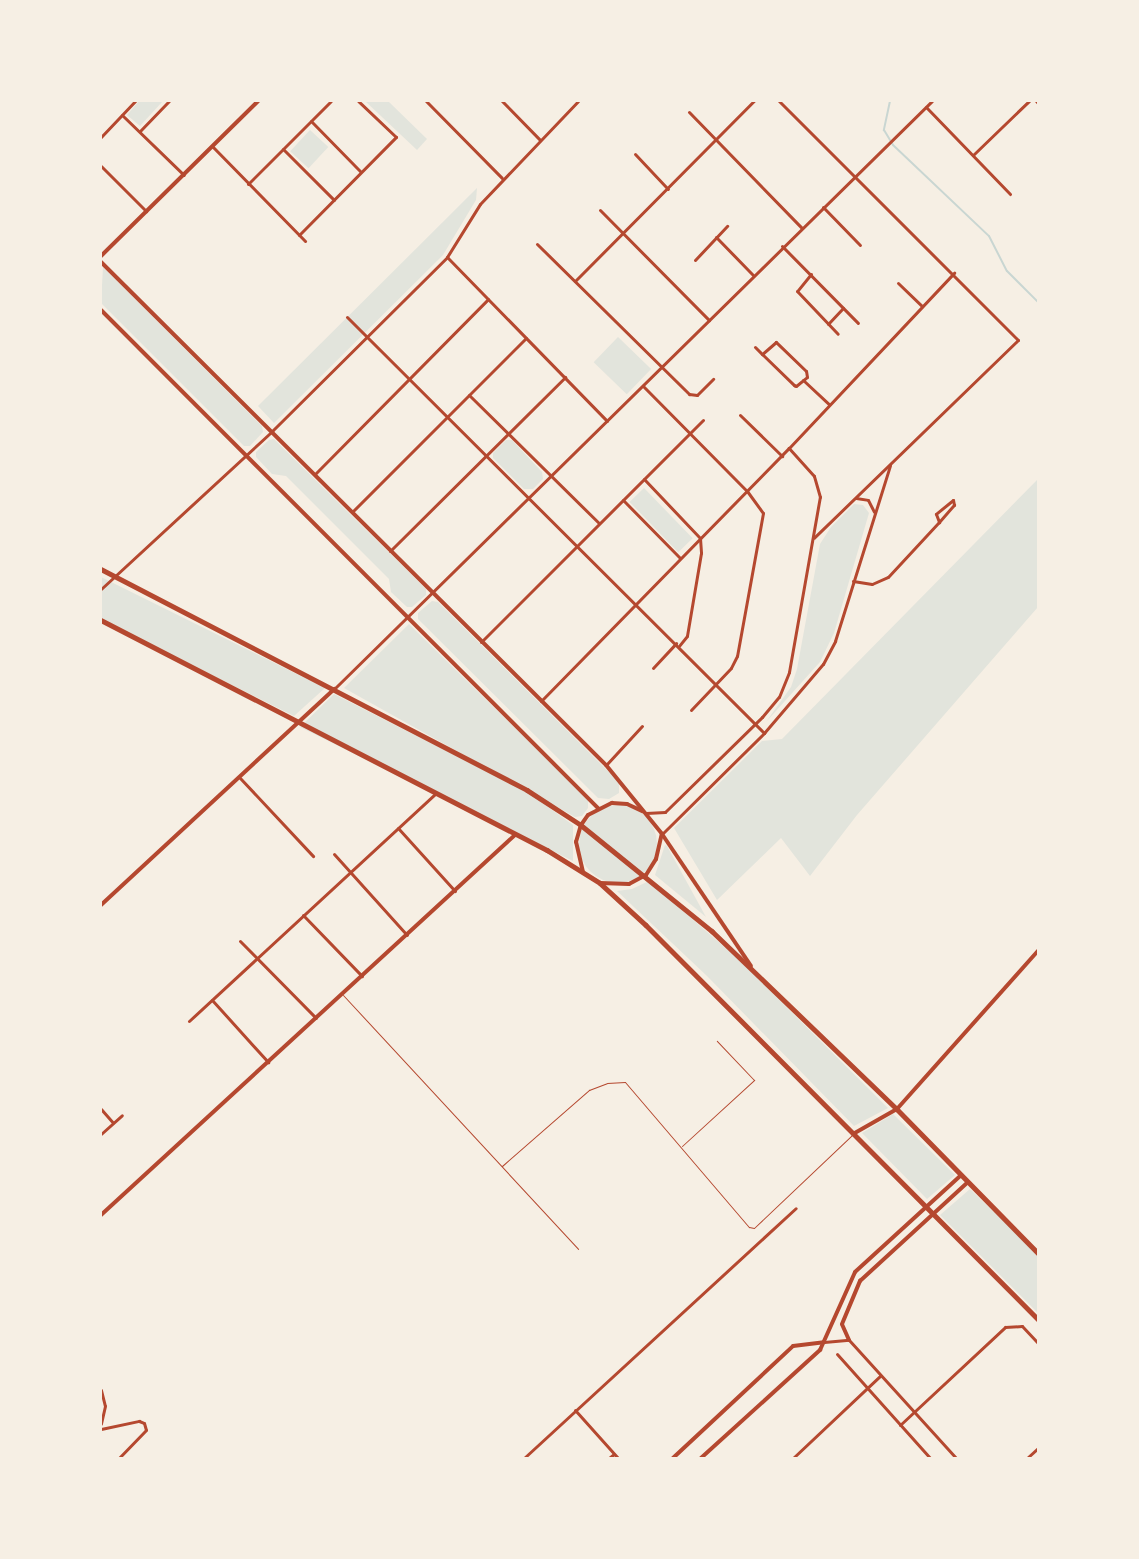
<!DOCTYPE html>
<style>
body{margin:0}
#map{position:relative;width:1139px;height:1559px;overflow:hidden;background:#f6efe4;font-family:"Alegreya Sans",sans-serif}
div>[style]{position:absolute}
.green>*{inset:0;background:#e2e4dc;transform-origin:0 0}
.round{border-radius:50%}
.stream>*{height:2px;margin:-1px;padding:0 1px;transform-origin:1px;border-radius:1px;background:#c9d6d2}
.service>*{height:1px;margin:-0.5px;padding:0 0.5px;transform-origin:0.5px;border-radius:0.5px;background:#b5482f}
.minor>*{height:3px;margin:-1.5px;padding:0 1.5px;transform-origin:1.5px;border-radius:1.5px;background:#b5482f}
.tertiary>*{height:4px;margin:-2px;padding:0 2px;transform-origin:2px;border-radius:2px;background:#b5482f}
.secondary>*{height:4px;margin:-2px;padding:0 2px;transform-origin:2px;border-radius:2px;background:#b5482f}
.primary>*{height:4.5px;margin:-2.25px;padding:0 2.25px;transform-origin:2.25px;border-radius:2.25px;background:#b5482f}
span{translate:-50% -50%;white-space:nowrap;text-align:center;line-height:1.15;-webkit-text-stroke:4.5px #f6efe4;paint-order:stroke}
.frame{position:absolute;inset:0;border:102px solid #f6efe4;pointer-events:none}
</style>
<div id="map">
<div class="green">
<div style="clip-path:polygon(139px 101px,163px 101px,140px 126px,127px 115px)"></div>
<div style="clip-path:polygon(365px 101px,388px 101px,427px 139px,417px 150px)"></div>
<div style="left:310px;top:130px;width:25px;height:29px;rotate:43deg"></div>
<div style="clip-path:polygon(477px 188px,476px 200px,443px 255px,274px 423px,258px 406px)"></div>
<div style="clip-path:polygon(103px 267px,262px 426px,263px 432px,250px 446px,244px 446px,101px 303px)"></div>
<div style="left:618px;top:337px;width:46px;height:35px;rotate:44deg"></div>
<div style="clip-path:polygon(274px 439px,426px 589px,426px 595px,412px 607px,407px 607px,391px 592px,389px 579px,286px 476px,272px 474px,256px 457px,256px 452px,269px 440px)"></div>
<div style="clip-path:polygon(506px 440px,512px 440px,542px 472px,543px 479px,533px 489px,524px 489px,493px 458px,493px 453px)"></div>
<div style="clip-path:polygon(1038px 479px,1038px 607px,857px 815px,810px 876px,781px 838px,717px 900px,674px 828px,762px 741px,782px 739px)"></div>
<div style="left:644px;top:488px;width:70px;height:20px;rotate:46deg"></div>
<div style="clip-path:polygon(854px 504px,863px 505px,869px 513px,834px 633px,820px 662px,766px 722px,791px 687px,797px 669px,820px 544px,831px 527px)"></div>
<div style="clip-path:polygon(101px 577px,325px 688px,294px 716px,101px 620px)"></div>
<div style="clip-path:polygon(432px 601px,438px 602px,619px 782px,619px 793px,609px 799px,598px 798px,418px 619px,418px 613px)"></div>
<div style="clip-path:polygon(409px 624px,588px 800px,588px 808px,582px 816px,575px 817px,344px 688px)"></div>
<div style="clip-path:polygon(334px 694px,529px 793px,573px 825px,573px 861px,300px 727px)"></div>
<div class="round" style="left:579px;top:805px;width:78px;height:78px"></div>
<div style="clip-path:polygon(665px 845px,667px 846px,706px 917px,655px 875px)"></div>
<div style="clip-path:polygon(649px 881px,738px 959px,888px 1108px,854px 1126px,707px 976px,617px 891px,632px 889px)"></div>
<div style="clip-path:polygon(893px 1114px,955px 1175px,927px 1199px,862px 1133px)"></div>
<div style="clip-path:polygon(970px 1189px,1038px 1255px,1038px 1313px,940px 1215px)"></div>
</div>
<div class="stream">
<div style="left:890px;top:101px;width:30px;rotate:102deg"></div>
<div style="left:884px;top:130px;width:17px;rotate:59deg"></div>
<div style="left:893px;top:145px;width:132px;rotate:43.5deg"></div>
<div style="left:989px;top:236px;width:39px;rotate:63deg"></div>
<div style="left:1007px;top:271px;width:44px;rotate:45deg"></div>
</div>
<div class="service">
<div style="left:343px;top:995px;width:346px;rotate:47.2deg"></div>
<div style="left:682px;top:1146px;width:98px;rotate:-42.5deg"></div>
<div style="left:754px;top:1080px;width:54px;rotate:-133.5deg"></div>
<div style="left:502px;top:1166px;width:116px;rotate:-41.1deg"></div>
<div style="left:589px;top:1090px;width:19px;rotate:-21deg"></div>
<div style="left:607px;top:1083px;width:18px;rotate:-3deg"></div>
<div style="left:625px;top:1082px;width:191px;rotate:49.5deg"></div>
<div style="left:749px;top:1227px;width:5px;rotate:11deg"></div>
<div style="left:754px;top:1228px;width:135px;rotate:-43.5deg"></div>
</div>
<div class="minor">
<div style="left:426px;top:101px;width:108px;rotate:45.4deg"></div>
<div style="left:502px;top:101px;width:54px;rotate:45.7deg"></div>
<div style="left:779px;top:101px;width:338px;rotate:45deg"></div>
<div style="left:1018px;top:340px;width:284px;rotate:135.9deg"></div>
<div style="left:1036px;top:101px;width:3px;rotate:45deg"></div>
<div style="left:926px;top:107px;width:121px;rotate:46deg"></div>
<div style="left:689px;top:112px;width:162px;rotate:45.8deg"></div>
<div style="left:122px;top:115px;width:86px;rotate:44.1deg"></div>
<div style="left:311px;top:121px;width:71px;rotate:45.6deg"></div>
<div style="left:140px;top:131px;width:42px;rotate:-46deg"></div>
<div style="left:101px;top:137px;width:50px;rotate:-46.6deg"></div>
<div style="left:212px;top:146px;width:133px;rotate:45.6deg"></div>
<div style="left:283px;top:149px;width:72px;rotate:45deg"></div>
<div style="left:635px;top:154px;width:48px;rotate:46.7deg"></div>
<div style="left:973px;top:155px;width:78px;rotate:-44deg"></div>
<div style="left:101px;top:166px;width:64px;rotate:45deg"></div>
<div style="left:248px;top:184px;width:117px;rotate:-45deg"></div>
<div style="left:823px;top:207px;width:53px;rotate:45.8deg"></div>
<div style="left:600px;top:210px;width:155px;rotate:45.3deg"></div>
<div style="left:299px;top:235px;width:138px;rotate:-45.3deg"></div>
<div style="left:396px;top:137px;width:52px;rotate:-136.5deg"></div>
<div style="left:716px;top:237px;width:53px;rotate:45.8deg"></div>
<div style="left:537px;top:244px;width:214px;rotate:44.6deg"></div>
<div style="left:689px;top:394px;width:8px;rotate:7deg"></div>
<div style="left:697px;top:395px;width:23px;rotate:-45deg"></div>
<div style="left:782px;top:246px;width:108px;rotate:45.4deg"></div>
<div style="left:447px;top:257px;width:229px;rotate:45.7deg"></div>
<div style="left:695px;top:260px;width:47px;rotate:-46.7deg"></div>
<div style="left:811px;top:274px;width:22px;rotate:129deg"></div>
<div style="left:797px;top:291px;width:59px;rotate:46.4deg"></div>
<div style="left:575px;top:281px;width:254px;rotate:-45.2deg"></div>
<div style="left:898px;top:283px;width:33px;rotate:44deg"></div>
<div style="left:347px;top:317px;width:589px;rotate:44.93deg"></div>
<div style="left:828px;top:324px;width:22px;rotate:-47deg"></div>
<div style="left:755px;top:347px;width:10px;rotate:45deg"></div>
<div style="left:762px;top:354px;width:45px;rotate:44.1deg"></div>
<div style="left:794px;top:385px;width:2px;rotate:27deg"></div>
<div style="left:796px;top:386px;width:14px;rotate:-39deg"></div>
<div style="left:807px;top:377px;width:6px;rotate:-99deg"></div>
<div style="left:806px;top:371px;width:42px;rotate:-136deg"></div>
<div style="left:776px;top:342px;width:18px;rotate:139deg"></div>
<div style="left:803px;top:380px;width:35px;rotate:43deg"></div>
<div style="left:643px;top:386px;width:148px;rotate:45.3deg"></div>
<div style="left:747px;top:491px;width:27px;rotate:54deg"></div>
<div style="left:763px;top:513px;width:145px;rotate:100.3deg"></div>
<div style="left:737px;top:656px;width:13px;rotate:117deg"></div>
<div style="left:731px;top:668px;width:58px;rotate:133.6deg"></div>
<div style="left:469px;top:395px;width:182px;rotate:44.6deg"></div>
<div style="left:740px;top:415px;width:59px;rotate:44.3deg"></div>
<div style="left:315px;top:474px;width:246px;rotate:-45.3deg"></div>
<div style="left:644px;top:479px;width:81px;rotate:46.5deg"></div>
<div style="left:700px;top:538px;width:15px;rotate:86deg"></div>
<div style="left:701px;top:553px;width:84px;rotate:99.6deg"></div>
<div style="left:687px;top:636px;width:13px;rotate:129deg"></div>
<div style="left:856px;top:498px;width:12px;rotate:9deg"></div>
<div style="left:868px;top:500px;width:13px;rotate:63deg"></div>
<div style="left:623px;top:500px;width:81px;rotate:45.5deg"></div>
<div style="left:352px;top:512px;width:246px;rotate:-45deg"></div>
<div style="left:390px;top:551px;width:247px;rotate:-44.8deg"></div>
<div style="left:853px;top:581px;width:19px;rotate:9deg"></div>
<div style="left:872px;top:584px;width:17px;rotate:-24deg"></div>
<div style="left:888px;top:577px;width:75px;rotate:-47.2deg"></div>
<div style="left:939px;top:522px;width:23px;rotate:-49deg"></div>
<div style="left:954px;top:505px;width:5px;rotate:-101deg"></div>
<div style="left:953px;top:500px;width:22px;rotate:141deg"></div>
<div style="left:936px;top:514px;width:9px;rotate:69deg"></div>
<div style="left:101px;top:589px;width:233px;rotate:-42.7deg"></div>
<div style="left:272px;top:431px;width:247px;rotate:-44.8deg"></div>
<div style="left:447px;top:257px;width:62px;rotate:-58.1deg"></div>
<div style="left:480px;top:204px;width:142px;rotate:-46.4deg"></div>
<div style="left:481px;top:642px;width:314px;rotate:-45deg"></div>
<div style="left:653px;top:668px;width:34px;rotate:-47deg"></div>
<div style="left:335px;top:688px;width:837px;rotate:-44.52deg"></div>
<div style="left:541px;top:701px;width:354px;rotate:-45.6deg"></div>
<div style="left:789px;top:448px;width:241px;rotate:-46.7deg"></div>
<div style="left:606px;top:765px;width:53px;rotate:-47.3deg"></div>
<div style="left:240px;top:778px;width:107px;rotate:46.9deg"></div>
<div style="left:646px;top:813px;width:19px;rotate:-3deg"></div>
<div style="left:665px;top:812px;width:136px;rotate:-44.4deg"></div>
<div style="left:762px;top:717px;width:26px;rotate:-50deg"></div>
<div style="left:779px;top:697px;width:27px;rotate:-68deg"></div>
<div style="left:789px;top:672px;width:178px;rotate:-80deg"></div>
<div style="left:820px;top:497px;width:22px;rotate:-106deg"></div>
<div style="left:814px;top:476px;width:38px;rotate:-132deg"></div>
<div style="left:398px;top:828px;width:85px;rotate:47.9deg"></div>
<div style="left:662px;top:834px;width:144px;rotate:-44.7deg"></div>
<div style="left:764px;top:733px;width:91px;rotate:-49.5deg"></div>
<div style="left:823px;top:664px;width:26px;rotate:-62deg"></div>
<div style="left:835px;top:641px;width:184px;rotate:-72.6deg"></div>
<div style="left:334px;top:854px;width:109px;rotate:48deg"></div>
<div style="left:303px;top:915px;width:85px;rotate:46deg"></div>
<div style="left:240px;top:941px;width:108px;rotate:45.4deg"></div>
<div style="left:212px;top:1000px;width:84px;rotate:47.9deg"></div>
<div style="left:189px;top:1021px;width:336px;rotate:-42.7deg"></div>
<div style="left:101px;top:1109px;width:18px;rotate:49deg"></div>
<div style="left:101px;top:1134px;width:28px;rotate:-42deg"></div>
<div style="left:824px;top:1342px;width:25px;rotate:-5deg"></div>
<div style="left:849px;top:1340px;width:159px;rotate:47.8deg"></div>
<div style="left:837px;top:1354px;width:140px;rotate:48.2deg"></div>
<div style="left:101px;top:1390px;width:16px;rotate:76deg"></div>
<div style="left:105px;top:1406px;width:18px;rotate:103deg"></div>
<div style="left:575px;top:1410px;width:64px;rotate:48.1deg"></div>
<div style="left:900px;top:1425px;width:144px;rotate:-43deg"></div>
<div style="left:1005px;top:1327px;width:17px;rotate:-3deg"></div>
<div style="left:1022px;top:1326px;width:23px;rotate:47deg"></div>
<div style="left:101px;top:1429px;width:39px;rotate:-12deg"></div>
<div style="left:139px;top:1421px;width:5px;rotate:22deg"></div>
<div style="left:144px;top:1423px;width:7px;rotate:74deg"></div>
<div style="left:146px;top:1430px;width:39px;rotate:134deg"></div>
<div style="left:524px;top:1458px;width:369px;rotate:-42.6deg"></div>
<div style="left:609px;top:1458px;width:6px;rotate:-39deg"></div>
<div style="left:793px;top:1458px;width:120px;rotate:-43.3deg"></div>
<div style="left:1027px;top:1458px;width:15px;rotate:-42deg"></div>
</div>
<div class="tertiary">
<div style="left:101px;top:256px;width:221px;rotate:-44.6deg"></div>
<div style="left:101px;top:905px;width:318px;rotate:-42.8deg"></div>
<div style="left:853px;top:1134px;width:51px;rotate:-29.6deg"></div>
<div style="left:897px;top:1109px;width:212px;rotate:-48.3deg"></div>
<div style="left:849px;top:1340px;width:17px;rotate:-114deg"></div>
<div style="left:842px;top:1324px;width:47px;rotate:-67.3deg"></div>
<div style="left:860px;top:1281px;width:145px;rotate:-42.5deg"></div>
<div style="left:673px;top:1458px;width:164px;rotate:-43deg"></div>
<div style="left:793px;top:1346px;width:31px;rotate:-7deg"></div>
<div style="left:701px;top:1458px;width:161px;rotate:-42.2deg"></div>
<div style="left:820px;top:1350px;width:85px;rotate:-65.8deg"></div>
<div style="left:855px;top:1272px;width:142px;rotate:-42.4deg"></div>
</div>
<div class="secondary">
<div style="left:101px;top:262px;width:713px;rotate:44.89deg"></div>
<div style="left:606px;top:765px;width:89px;rotate:50.9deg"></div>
<div style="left:662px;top:834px;width:159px;rotate:56deg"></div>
<div style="left:101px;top:310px;width:704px;rotate:45.06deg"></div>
<div style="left:583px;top:872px;width:31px;rotate:-103deg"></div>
<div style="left:576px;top:842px;width:18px;rotate:-74deg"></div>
<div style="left:581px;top:825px;width:12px;rotate:-55deg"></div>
<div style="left:588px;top:815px;width:27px;rotate:-27deg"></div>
<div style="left:612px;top:803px;width:15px;rotate:4deg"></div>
<div style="left:627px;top:804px;width:17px;rotate:25deg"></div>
<div style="left:600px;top:883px;width:29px;rotate:2deg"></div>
<div style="left:629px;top:884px;width:19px;rotate:-28deg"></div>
<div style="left:646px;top:875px;width:19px;rotate:-58deg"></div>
<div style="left:656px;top:859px;width:26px;rotate:-77deg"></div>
<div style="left:101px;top:1215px;width:563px;rotate:-42.55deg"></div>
</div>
<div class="primary">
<div style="left:101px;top:569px;width:480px;rotate:27.4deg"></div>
<div style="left:527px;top:790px;width:64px;rotate:32.9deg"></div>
<div style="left:581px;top:825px;width:169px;rotate:39deg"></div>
<div style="left:712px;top:931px;width:257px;rotate:43.9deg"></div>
<div style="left:897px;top:1109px;width:202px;rotate:45.6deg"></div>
<div style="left:101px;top:620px;width:502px;rotate:27.28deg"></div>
<div style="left:547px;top:850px;width:62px;rotate:31.9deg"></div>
<div style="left:600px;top:883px;width:62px;rotate:42.4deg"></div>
<div style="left:646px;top:925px;width:556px;rotate:45.15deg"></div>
</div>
<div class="frame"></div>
</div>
